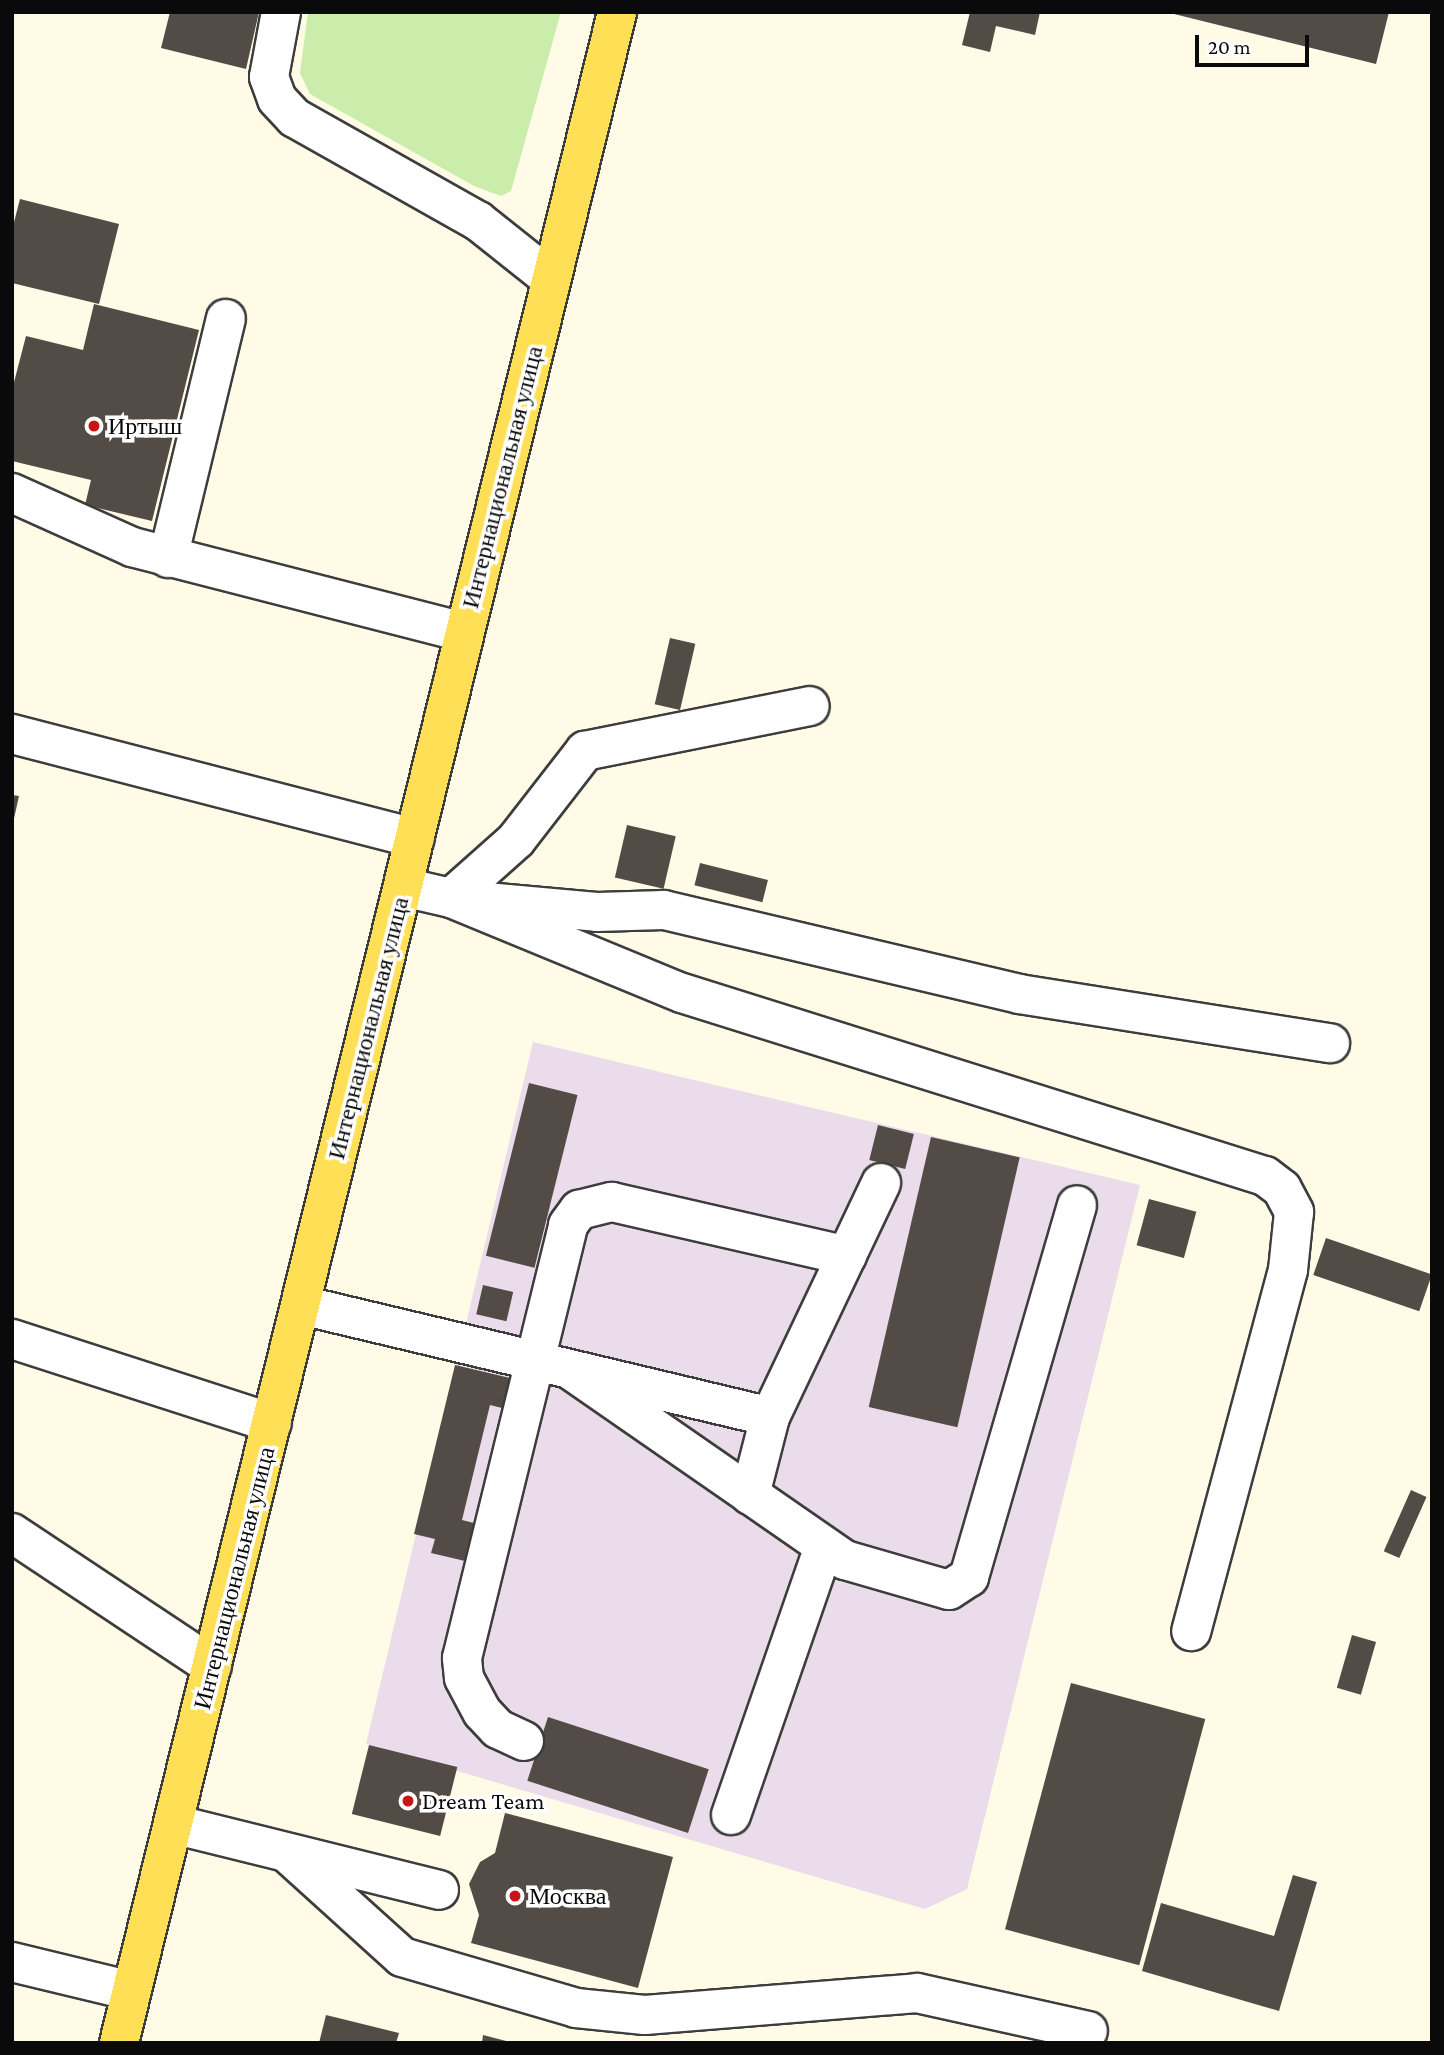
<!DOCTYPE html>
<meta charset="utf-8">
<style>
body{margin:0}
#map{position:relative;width:1444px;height:2055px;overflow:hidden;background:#fffbe6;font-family:"Crimson Pro",serif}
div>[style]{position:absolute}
.industrial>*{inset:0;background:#eadcea}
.green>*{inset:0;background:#caedac}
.building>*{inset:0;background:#534b45;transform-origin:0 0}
.roads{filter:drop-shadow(2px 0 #3d3d3d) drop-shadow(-2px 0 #3d3d3d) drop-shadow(0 2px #3d3d3d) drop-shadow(0 -2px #3d3d3d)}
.minor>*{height:38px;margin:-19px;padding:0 19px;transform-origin:19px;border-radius:19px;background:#fff}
.major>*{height:38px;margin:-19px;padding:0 19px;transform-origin:19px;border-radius:19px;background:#ffdf56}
.dots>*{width:19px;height:19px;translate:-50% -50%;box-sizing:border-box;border:4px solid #fff;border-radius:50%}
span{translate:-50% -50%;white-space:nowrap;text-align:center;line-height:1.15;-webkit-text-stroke:7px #fff;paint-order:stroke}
.poi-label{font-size:24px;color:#0a0a0a}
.left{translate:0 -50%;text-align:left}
.street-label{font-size:24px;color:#0a0a0a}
.frame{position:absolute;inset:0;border:14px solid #0a0a0a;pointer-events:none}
.scale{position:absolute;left:1195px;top:35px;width:114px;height:32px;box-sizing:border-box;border:4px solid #0a0a0a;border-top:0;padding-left:9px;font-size:21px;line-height:24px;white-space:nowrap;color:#0a0a0a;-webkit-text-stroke:5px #fff;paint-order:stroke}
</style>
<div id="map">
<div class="industrial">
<div style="clip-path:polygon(533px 1042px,1140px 1185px,967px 1889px,925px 1909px,366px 1744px)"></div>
</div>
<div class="green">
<div style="clip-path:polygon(308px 12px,561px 12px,511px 191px,501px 196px,474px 186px,310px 94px,300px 73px)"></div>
</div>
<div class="building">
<div style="clip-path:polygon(170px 12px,259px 12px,246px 69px,161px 48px)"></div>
<div style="clip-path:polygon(970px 12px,1040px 12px,1035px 35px,996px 26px,990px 52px,962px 45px)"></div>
<div style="clip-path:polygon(1166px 12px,1389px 12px,1376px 64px)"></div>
<div style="clip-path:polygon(20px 199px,119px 224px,99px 304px,12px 283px,12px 230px)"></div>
<div style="clip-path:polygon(94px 304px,199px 330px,152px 521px,85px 505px,91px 480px,12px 461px,12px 390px,26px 336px,83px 350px)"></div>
<div style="left:670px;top:638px;width:26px;height:68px;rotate:13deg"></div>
<div style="clip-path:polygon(12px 795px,19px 796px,13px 823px,12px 823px)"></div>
<div style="left:627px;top:825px;width:50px;height:54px;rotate:13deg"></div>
<div style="left:700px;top:863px;width:70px;height:23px;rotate:14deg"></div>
<div style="left:529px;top:1083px;width:50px;height:178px;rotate:14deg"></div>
<div style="left:878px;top:1125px;width:37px;height:36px;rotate:14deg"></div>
<div style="left:931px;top:1137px;width:91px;height:277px;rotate:13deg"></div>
<div style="left:1149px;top:1199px;width:49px;height:48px;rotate:15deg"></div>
<div style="left:1326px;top:1238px;width:112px;height:39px;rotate:19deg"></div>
<div style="left:483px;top:1285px;width:31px;height:30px;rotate:13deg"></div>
<div style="clip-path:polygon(455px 1365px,510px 1378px,502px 1408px,490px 1405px,462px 1520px,474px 1523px,465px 1561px,431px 1553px,435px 1539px,414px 1534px)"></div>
<div style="left:1411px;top:1490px;width:17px;height:67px;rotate:24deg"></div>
<div style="left:1352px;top:1635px;width:25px;height:55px;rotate:16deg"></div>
<div style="left:1071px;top:1683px;width:139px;height:255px;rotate:15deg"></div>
<div style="left:548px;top:1717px;width:169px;height:67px;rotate:18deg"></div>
<div style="left:369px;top:1745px;width:91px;height:71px;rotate:14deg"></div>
<div style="clip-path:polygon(505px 1813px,673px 1857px,638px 1988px,471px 1943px,479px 1915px,469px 1884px,480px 1862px,495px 1853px)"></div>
<div style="clip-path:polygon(1293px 1875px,1317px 1882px,1279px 2011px,1142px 1971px,1161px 1903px,1274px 1936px)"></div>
<div style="clip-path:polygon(326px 2015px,399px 2033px,396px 2043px,319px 2043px)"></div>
<div style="clip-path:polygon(483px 2035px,510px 2042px,510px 2043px,482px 2043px)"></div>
</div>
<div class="roads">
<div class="minor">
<div style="left:281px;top:12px;width:66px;rotate:100.5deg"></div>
<div style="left:269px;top:77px;width:23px;rotate:70deg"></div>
<div style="left:277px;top:99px;width:26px;rotate:47deg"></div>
<div style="left:295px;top:118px;width:210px;rotate:29.4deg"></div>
<div style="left:478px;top:221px;width:93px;rotate:38.5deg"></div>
<div style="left:12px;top:493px;width:132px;rotate:24.2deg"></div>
<div style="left:132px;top:547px;width:343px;rotate:14.4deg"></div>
<div style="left:168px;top:558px;width:246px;rotate:-76.4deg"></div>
<div style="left:12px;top:734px;width:416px;rotate:14.5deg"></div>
<div style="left:403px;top:887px;width:49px;rotate:12.9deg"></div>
<div style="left:451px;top:898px;width:250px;rotate:22.4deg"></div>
<div style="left:682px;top:993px;width:611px;rotate:17.43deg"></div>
<div style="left:1265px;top:1176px;width:21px;rotate:37deg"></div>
<div style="left:1282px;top:1189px;width:26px;rotate:62deg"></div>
<div style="left:1294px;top:1212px;width:58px;rotate:95.9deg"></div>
<div style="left:1288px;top:1270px;width:374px;rotate:105deg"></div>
<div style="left:451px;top:898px;width:87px;rotate:-41.7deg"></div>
<div style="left:516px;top:840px;width:113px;rotate:-52.2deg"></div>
<div style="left:585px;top:751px;width:229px;rotate:-11.3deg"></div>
<div style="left:486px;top:902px;width:111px;rotate:5.1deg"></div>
<div style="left:597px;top:912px;width:67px;rotate:-1.7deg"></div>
<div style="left:664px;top:910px;width:365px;rotate:13.3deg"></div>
<div style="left:1019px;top:994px;width:315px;rotate:9deg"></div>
<div style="left:301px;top:1305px;width:482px;rotate:13.4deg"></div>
<div style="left:770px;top:1417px;width:259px;rotate:-64.6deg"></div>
<div style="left:12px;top:1339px;width:273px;rotate:17.9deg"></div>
<div style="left:569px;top:1369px;width:336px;rotate:34.7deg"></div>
<div style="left:845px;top:1560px;width:108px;rotate:16.1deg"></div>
<div style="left:949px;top:1590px;width:24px;rotate:-33deg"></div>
<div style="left:969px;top:1577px;width:387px;rotate:-73.8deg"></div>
<div style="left:750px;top:1495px;width:81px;rotate:-75.6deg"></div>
<div style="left:12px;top:1533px;width:240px;rotate:33.6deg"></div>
<div style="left:524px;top:1741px;width:29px;rotate:-155deg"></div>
<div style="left:498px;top:1729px;width:23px;rotate:-133deg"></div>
<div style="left:482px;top:1712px;width:38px;rotate:-118deg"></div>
<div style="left:464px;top:1678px;width:20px;rotate:-96deg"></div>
<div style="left:462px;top:1658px;width:446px;rotate:-76.2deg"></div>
<div style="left:568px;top:1225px;width:19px;rotate:-54deg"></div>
<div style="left:579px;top:1210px;width:34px;rotate:-14deg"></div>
<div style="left:612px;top:1202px;width:241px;rotate:12.9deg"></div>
<div style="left:731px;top:1815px;width:284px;rotate:-70.9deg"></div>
<div style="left:173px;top:1824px;width:274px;rotate:13.9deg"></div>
<div style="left:287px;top:1853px;width:155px;rotate:42.1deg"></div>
<div style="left:402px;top:1957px;width:181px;rotate:16.3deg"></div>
<div style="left:576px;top:2008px;width:69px;rotate:5.8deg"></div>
<div style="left:645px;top:2015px;width:273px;rotate:-4.6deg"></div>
<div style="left:917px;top:1993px;width:175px;rotate:12.5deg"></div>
<div style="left:12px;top:1962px;width:123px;rotate:13.6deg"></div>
</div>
<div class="major">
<div style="left:119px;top:2043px;width:2091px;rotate:-76.22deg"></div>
</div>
</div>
<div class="dots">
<div style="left:94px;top:426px;background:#c61615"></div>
<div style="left:408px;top:1801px;background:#c61615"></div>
<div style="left:515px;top:1896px;background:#c61615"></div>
</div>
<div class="poi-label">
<span class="left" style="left:108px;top:426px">Иртыш</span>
<span class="left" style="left:422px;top:1801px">Dream Team</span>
<span class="left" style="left:529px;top:1896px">Москва</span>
</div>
<div class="street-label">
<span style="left:502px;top:477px;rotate:-76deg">Интернациональная улица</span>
<span style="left:368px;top:1028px;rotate:-76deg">Интернациональная улица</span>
<span style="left:234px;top:1578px;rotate:-76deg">Интернациональная улица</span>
</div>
<div class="frame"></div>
<div class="scale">20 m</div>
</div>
